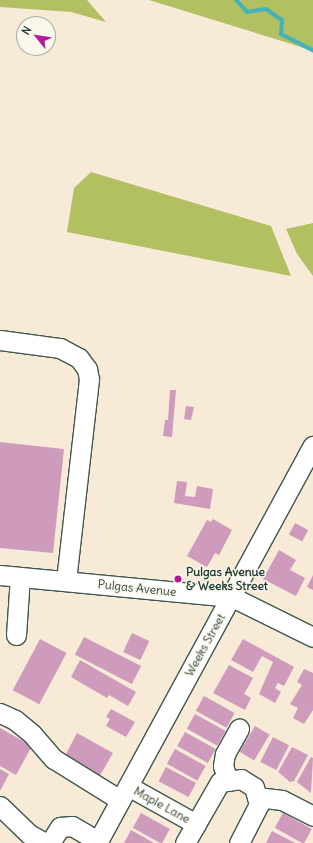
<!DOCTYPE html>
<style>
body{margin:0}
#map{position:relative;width:313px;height:843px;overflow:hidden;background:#f7ebd8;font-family:Delius,sans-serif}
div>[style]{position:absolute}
.green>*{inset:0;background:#b3c062}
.stream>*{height:4px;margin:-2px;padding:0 2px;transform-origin:2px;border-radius:2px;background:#42b2bb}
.building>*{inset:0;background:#ce9bbc;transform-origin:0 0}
.roads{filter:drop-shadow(1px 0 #3f574d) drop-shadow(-1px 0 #3f574d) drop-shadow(0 1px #3f574d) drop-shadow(0 -1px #3f574d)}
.minor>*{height:19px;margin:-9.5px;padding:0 9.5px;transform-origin:9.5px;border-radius:9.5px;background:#fff}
.dots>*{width:11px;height:11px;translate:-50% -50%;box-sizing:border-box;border:2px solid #fbf7ec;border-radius:50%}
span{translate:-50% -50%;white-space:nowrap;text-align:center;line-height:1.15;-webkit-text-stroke:3px #fbf7ec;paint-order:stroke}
.poi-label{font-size:12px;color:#1f3d34;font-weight:700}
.left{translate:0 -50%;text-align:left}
.street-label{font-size:12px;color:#1f3d34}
.north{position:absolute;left:16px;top:16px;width:40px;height:40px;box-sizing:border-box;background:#fbf7ec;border:1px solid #a3ada2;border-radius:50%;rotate:300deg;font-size:11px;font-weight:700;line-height:16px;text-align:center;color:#1f3d34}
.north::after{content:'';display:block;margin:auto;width:14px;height:18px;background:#b5179e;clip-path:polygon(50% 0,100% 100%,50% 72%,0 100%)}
</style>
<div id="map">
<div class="green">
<div style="clip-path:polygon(0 0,87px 0,106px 22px,71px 12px,0 7px)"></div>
<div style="clip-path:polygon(149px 0,313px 0,313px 51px,285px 42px)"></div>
<div style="clip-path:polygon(91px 172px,271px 226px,291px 276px,67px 232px,74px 188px)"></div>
<div style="clip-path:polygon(313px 223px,313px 276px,297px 254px,286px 229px)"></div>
</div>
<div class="stream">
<div style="left:236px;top:0;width:16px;rotate:47deg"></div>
<div style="left:247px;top:12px;width:19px;rotate:-9deg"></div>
<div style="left:266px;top:9px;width:19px;rotate:35deg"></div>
<div style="left:282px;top:20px;width:14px;rotate:94deg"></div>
<div style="left:281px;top:34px;width:36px;rotate:27deg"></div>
</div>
<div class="building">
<div style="clip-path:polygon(170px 390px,176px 390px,172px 437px,163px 436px,165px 420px,168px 420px)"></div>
<div style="clip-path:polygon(186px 406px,194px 407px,191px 420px,184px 419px)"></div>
<div style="clip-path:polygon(0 442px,64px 449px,53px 553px,0 548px)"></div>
<div style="clip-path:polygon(177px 481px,187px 482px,185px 496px,195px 497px,197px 486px,213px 489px,210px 509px,174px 503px)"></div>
<div style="clip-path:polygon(213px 519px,232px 530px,219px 555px,215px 553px,207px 567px,187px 556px,207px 520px,211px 522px)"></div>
<div style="left:295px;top:523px;width:15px;height:13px;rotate:28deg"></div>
<div style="clip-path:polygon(279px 550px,296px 560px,290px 570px,305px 578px,296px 596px,263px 579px)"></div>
<div style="clip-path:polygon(313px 575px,313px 590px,307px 587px)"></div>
<div style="left:132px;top:633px;width:19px;height:21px;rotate:25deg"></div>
<div style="left:84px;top:637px;width:64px;height:20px;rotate:27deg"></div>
<div style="left:40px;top:639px;width:30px;height:58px;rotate:28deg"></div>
<div style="clip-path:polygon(243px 639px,294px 667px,284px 686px,278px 683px,275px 688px,281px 692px,275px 703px,259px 694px,273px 662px,262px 656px,253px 672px,231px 660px)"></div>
<div style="clip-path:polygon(80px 660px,136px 692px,128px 706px,109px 695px,107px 698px,71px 677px)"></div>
<div style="clip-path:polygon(229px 665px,253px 678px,244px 694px,251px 698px,245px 710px,213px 693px)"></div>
<div style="clip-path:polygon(304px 669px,313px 673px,313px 710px,304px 724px,293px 718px,298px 708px,290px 704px,302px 685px,297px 682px)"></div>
<div style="left:204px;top:696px;width:35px;height:17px;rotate:29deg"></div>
<div style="clip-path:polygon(111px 709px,135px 722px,126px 737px,106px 726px,110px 719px,106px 717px)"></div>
<div style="left:195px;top:714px;width:35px;height:17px;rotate:29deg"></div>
<div style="left:255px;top:726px;width:17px;height:30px;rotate:31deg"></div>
<div style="clip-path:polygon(0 728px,32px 746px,16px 775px,0 766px)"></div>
<div style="left:185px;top:732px;width:35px;height:16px;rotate:29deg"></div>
<div style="clip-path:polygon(77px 733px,113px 753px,98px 779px,83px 771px,86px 766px,71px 760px,66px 754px)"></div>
<div style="left:273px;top:737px;width:18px;height:28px;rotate:27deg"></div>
<div style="clip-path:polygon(292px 747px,308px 755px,294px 781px,290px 782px,278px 772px)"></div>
<div style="left:175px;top:749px;width:35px;height:17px;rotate:29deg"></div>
<div style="clip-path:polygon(311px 757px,313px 758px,311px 793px,297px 782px)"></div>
<div style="left:166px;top:767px;width:34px;height:16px;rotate:28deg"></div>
<div style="clip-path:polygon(0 769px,9px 774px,0 791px)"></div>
<div style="left:141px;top:813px;width:33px;height:17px;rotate:29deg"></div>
<div style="left:283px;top:813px;width:33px;height:17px;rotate:29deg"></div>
<div style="clip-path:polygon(131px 830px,154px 843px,124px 843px)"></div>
<div style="clip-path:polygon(272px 831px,295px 843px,266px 843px)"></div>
</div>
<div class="roads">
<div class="minor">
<div style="left:0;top:340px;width:61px;rotate:7.6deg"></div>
<div style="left:60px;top:348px;width:21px;rotate:28deg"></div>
<div style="left:79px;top:358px;width:14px;rotate:54deg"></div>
<div style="left:87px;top:369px;width:10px;rotate:79deg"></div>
<div style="left:89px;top:379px;width:203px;rotate:96.5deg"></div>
<div style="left:0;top:575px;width:233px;rotate:5.4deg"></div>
<div style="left:232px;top:597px;width:90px;rotate:26.3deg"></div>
<div style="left:16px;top:635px;width:58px;rotate:-86.1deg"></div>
<div style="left:0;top:713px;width:17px;rotate:25deg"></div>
<div style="left:15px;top:720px;width:22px;rotate:39deg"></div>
<div style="left:32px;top:734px;width:33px;rotate:49deg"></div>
<div style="left:54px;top:759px;width:78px;rotate:31.8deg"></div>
<div style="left:228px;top:781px;width:16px;rotate:-108deg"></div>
<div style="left:223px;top:766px;width:12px;rotate:-81deg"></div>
<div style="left:225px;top:754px;width:29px;rotate:-61deg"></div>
<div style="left:128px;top:786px;width:78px;rotate:29.2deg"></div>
<div style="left:257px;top:797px;width:25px;rotate:7deg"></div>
<div style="left:282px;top:800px;width:35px;rotate:27deg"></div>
<div style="left:0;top:806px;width:40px;rotate:44deg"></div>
<div style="left:29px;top:834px;width:18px;rotate:29deg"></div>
<div style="left:50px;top:843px;width:19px;rotate:-58deg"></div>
<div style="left:60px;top:827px;width:12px;rotate:-5deg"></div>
<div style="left:72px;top:826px;width:30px;rotate:30deg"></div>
<div style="left:97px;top:843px;width:452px;rotate:-61.5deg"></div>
<div style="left:185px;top:843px;width:70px;rotate:-60.2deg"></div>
<div style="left:220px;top:782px;width:21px;rotate:-8deg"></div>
<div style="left:241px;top:779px;width:15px;rotate:32deg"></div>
<div style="left:254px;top:787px;width:18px;rotate:74deg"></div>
<div style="left:259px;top:804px;width:44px;rotate:117.1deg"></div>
</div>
</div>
<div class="dots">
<div style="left:178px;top:579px;background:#b5179e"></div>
</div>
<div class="poi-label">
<span class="left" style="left:186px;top:579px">Pulgas Avenue<br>&amp; Weeks Street</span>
</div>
<div class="street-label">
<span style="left:137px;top:588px;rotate:6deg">Pulgas Avenue</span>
<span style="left:205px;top:645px;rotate:-61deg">Weeks Street</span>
<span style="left:162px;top:805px;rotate:29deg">Maple Lane</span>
</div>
<div class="north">N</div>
</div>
